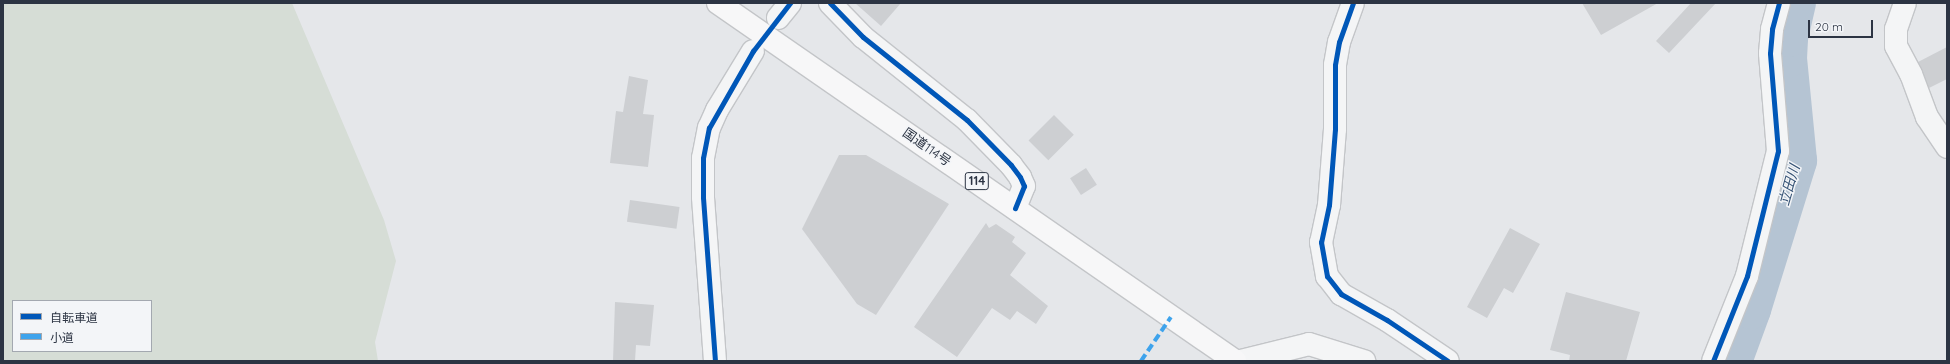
<!DOCTYPE html>
<meta charset="utf-8">
<style>
body{margin:0}
#map{position:relative;width:1950px;height:364px;overflow:hidden;background:#e5e7ea;font-family:Quicksand,"Noto Sans JP",sans-serif}
div>[style]{position:absolute}
.green>*{inset:0;background:#d6ddd6}
.river>*{height:39px;margin:-19.5px;padding:0 19.5px;transform-origin:19.5px;border-radius:19.5px;background:#b5c4d3}
.building>*{inset:0;background:#cdcfd2;transform-origin:0 0}
.roads{filter:drop-shadow(1px 0 #c3c5c8) drop-shadow(-1px 0 #c3c5c8) drop-shadow(0 1px #c3c5c8) drop-shadow(0 -1px #c3c5c8)}
.street>*{height:22px;margin:-11px;padding:0 11px;transform-origin:11px;border-radius:11px;background:#f4f5f6}
.highway>*{height:22px;margin:-11px;padding:0 11px;transform-origin:11px;border-radius:11px;background:#f7f7f8}
.quiet>*{height:4px;margin-top:-2px;transform-origin:0;background:repeating-linear-gradient(90deg,#3ea3ec 0 8px,transparent 0 12px)}
.cycleway>*{height:5px;margin:-2.5px;padding:0 2.5px;transform-origin:2.5px;border-radius:2.5px;background:#0057b8}
span{translate:-50% -50%;white-space:nowrap;text-align:center;line-height:1.15;-webkit-text-stroke:3px #f3f5f8;paint-order:stroke}
.shield-label span{padding:1px 3px;background:#f3f5f8;border:1px solid;border-radius:3px;-webkit-text-stroke-width:0}
.shield-label{font-size:12px;color:#2c3443;font-weight:700}
.street-label{font-size:13px;color:#2c3443}
.water-label{font-size:14px;color:#375476;font-style:italic}
.frame{position:absolute;inset:0;border:4px solid #2c3443;pointer-events:none}
.legend{position:absolute;left:12px;top:300px;width:140px;height:52px;box-sizing:border-box;background:#f3f5f8;border:1px solid #a3a8b0;margin:0;padding:5px 7px;list-style:none;font-size:12px;color:#2c3443}
.legend li{display:flex;align-items:center;gap:8px;height:20px}
.legend b{width:20px;border:1px solid #a3a8b0}
.scale{position:absolute;left:1808px;top:20px;width:65px;height:18px;box-sizing:border-box;border:2px solid #2c3443;border-top:0;padding-left:5px;font-size:12px;line-height:14px;white-space:nowrap;color:#2c3443;-webkit-text-stroke:3px #f3f5f8;paint-order:stroke}
</style>
<div id="map">
<div class="green">
<div style="clip-path:polygon(evenodd,3px 3px,292px 3px,384px 220px,396px 261px,375px 342px,378px 361px,3px 361px,3px 3px,13px 301px,151px 301px,151px 351px,13px 351px,13px 301px)"></div>
</div>
<div class="river">
<div style="left:1732px;top:361px;width:55px;rotate:-69.9deg"></div>
<div style="left:1751px;top:309px;width:156px;rotate:-72.8deg"></div>
<div style="left:1797px;top:160px;width:102px;rotate:-95.6deg"></div>
<div style="left:1787px;top:58px;width:21px;rotate:-87deg"></div>
<div style="left:1788px;top:37px;width:35px;rotate:-77deg"></div>
</div>
<div class="building">
<div style="clip-path:polygon(855px 3px,901px 3px,881px 26px)"></div>
<div style="clip-path:polygon(1582px 3px,1658px 3px,1601px 35px)"></div>
<div style="clip-path:polygon(1691px 3px,1716px 3px,1669px 53px,1656px 41px)"></div>
<div style="clip-path:polygon(1947px 47px,1947px 79px,1929px 88px,1918px 62px)"></div>
<div style="clip-path:polygon(629px 76px,648px 80px,643px 114px,654px 115px,648px 167px,610px 163px,616px 111px,623px 112px)"></div>
<div style="left:1054px;top:115px;width:28px;height:36px;rotate:45deg"></div>
<div style="clip-path:polygon(839px 155px,866px 155px,949px 204px,876px 315px,857px 304px,802px 229px)"></div>
<div style="left:1086px;top:168px;width:20px;height:19px;rotate:57deg"></div>
<div style="left:630px;top:200px;width:50px;height:22px;rotate:8deg"></div>
<div style="clip-path:polygon(986px 223px,989px 228px,996px 224px,1015px 237px,1012px 242px,1026px 253px,1010px 275px,1048px 306px,1036px 324px,1017px 311px,1010px 320px,992px 308px,957px 357px,914px 327px)"></div>
<div style="clip-path:polygon(1510px 228px,1540px 244px,1513px 293px,1504px 288px,1487px 318px,1467px 307px)"></div>
<div style="clip-path:polygon(1566px 292px,1640px 312px,1626px 361px,1569px 361px,1570px 355px,1550px 350px)"></div>
<div style="clip-path:polygon(615px 302px,654px 305px,650px 346px,636px 345px,635px 361px,613px 361px)"></div>
</div>
<div class="roads">
<div class="street">
<div style="left:830px;top:3px;width:47px;rotate:45.9deg"></div>
<div style="left:863px;top:37px;width:133px;rotate:38.6deg"></div>
<div style="left:967px;top:120px;width:63px;rotate:45.6deg"></div>
<div style="left:1011px;top:165px;width:15px;rotate:53deg"></div>
<div style="left:1020px;top:177px;width:10px;rotate:66deg"></div>
<div style="left:1024px;top:186px;width:24px;rotate:112deg"></div>
<div style="left:1353px;top:3px;width:41px;rotate:109.7deg"></div>
<div style="left:1339px;top:42px;width:23px;rotate:100deg"></div>
<div style="left:1335px;top:65px;width:64px;rotate:90deg"></div>
<div style="left:1335px;top:129px;width:76px;rotate:94.5deg"></div>
<div style="left:1329px;top:205px;width:38px;rotate:102deg"></div>
<div style="left:1321px;top:242px;width:35px;rotate:80deg"></div>
<div style="left:1327px;top:276px;width:23px;rotate:52deg"></div>
<div style="left:1341px;top:294px;width:53px;rotate:29.5deg"></div>
<div style="left:1387px;top:320px;width:73px;rotate:33.9deg"></div>
<div style="left:1905px;top:3px;width:28px;rotate:109deg"></div>
<div style="left:1896px;top:29px;width:17px;rotate:90deg"></div>
<div style="left:1896px;top:46px;width:32px;rotate:62deg"></div>
<div style="left:1911px;top:74px;width:46px;rotate:69.6deg"></div>
<div style="left:1927px;top:117px;width:36px;rotate:56deg"></div>
<div style="left:778px;top:18px;width:19px;rotate:-51deg"></div>
<div style="left:715px;top:361px;width:164px;rotate:-94.2deg"></div>
<div style="left:703px;top:197px;width:39px;rotate:-90deg"></div>
<div style="left:703px;top:158px;width:31px;rotate:-79deg"></div>
<div style="left:709px;top:128px;width:20px;rotate:-66deg"></div>
<div style="left:717px;top:110px;width:69px;rotate:-58.6deg"></div>
<div style="left:1241px;top:361px;width:70px;rotate:-14deg"></div>
<div style="left:1309px;top:344px;width:58px;rotate:17.2deg"></div>
<div style="left:1713px;top:361px;width:92px;rotate:-68.2deg"></div>
<div style="left:1747px;top:276px;width:129px;rotate:-76.1deg"></div>
<div style="left:1778px;top:151px;width:98px;rotate:-94.7deg"></div>
<div style="left:1770px;top:53px;width:24px;rotate:-85deg"></div>
<div style="left:1772px;top:29px;width:27px;rotate:-75deg"></div>
</div>
<div class="highway">
<div style="left:718px;top:3px;width:629px;rotate:34.7deg"></div>
</div>
</div>
<div class="quiet">
<div style="left:1141px;top:361px;width:53px;rotate:-55.7deg"></div>
</div>
<div class="cycleway">
<div style="left:830px;top:3px;width:47px;rotate:45.9deg"></div>
<div style="left:863px;top:37px;width:133px;rotate:38.6deg"></div>
<div style="left:967px;top:120px;width:63px;rotate:45.6deg"></div>
<div style="left:1011px;top:165px;width:15px;rotate:53deg"></div>
<div style="left:1020px;top:177px;width:10px;rotate:66deg"></div>
<div style="left:1024px;top:186px;width:24px;rotate:112deg"></div>
<div style="left:1353px;top:3px;width:41px;rotate:109.7deg"></div>
<div style="left:1339px;top:42px;width:23px;rotate:100deg"></div>
<div style="left:1335px;top:65px;width:64px;rotate:90deg"></div>
<div style="left:1335px;top:129px;width:76px;rotate:94.5deg"></div>
<div style="left:1329px;top:205px;width:38px;rotate:102deg"></div>
<div style="left:1321px;top:242px;width:35px;rotate:80deg"></div>
<div style="left:1327px;top:276px;width:23px;rotate:52deg"></div>
<div style="left:1341px;top:294px;width:53px;rotate:29.5deg"></div>
<div style="left:1387px;top:320px;width:73px;rotate:33.9deg"></div>
<div style="left:715px;top:361px;width:164px;rotate:-94.2deg"></div>
<div style="left:703px;top:197px;width:39px;rotate:-90deg"></div>
<div style="left:703px;top:158px;width:31px;rotate:-79deg"></div>
<div style="left:709px;top:128px;width:89px;rotate:-60.3deg"></div>
<div style="left:753px;top:51px;width:61px;rotate:-52.4deg"></div>
<div style="left:1713px;top:361px;width:92px;rotate:-68.2deg"></div>
<div style="left:1747px;top:276px;width:129px;rotate:-76.1deg"></div>
<div style="left:1778px;top:151px;width:98px;rotate:-94.7deg"></div>
<div style="left:1770px;top:53px;width:24px;rotate:-85deg"></div>
<div style="left:1772px;top:29px;width:27px;rotate:-75deg"></div>
</div>
<div class="shield-label">
<span style="left:977px;top:181px">114</span>
</div>
<div class="street-label">
<span style="left:927px;top:147px;rotate:35deg">国道114号</span>
</div>
<div class="water-label">
<span style="left:1789px;top:185px;rotate:-74deg">立田川</span>
</div>
<div class="frame"></div>
<ul class="legend">
<li><b style="height:5px;background:#0057b8"></b>自転車道</li>
<li><b style="height:5px;background:#3ea3ec"></b>小道</li>
</ul>
<div class="scale">20 m</div>
</div>
